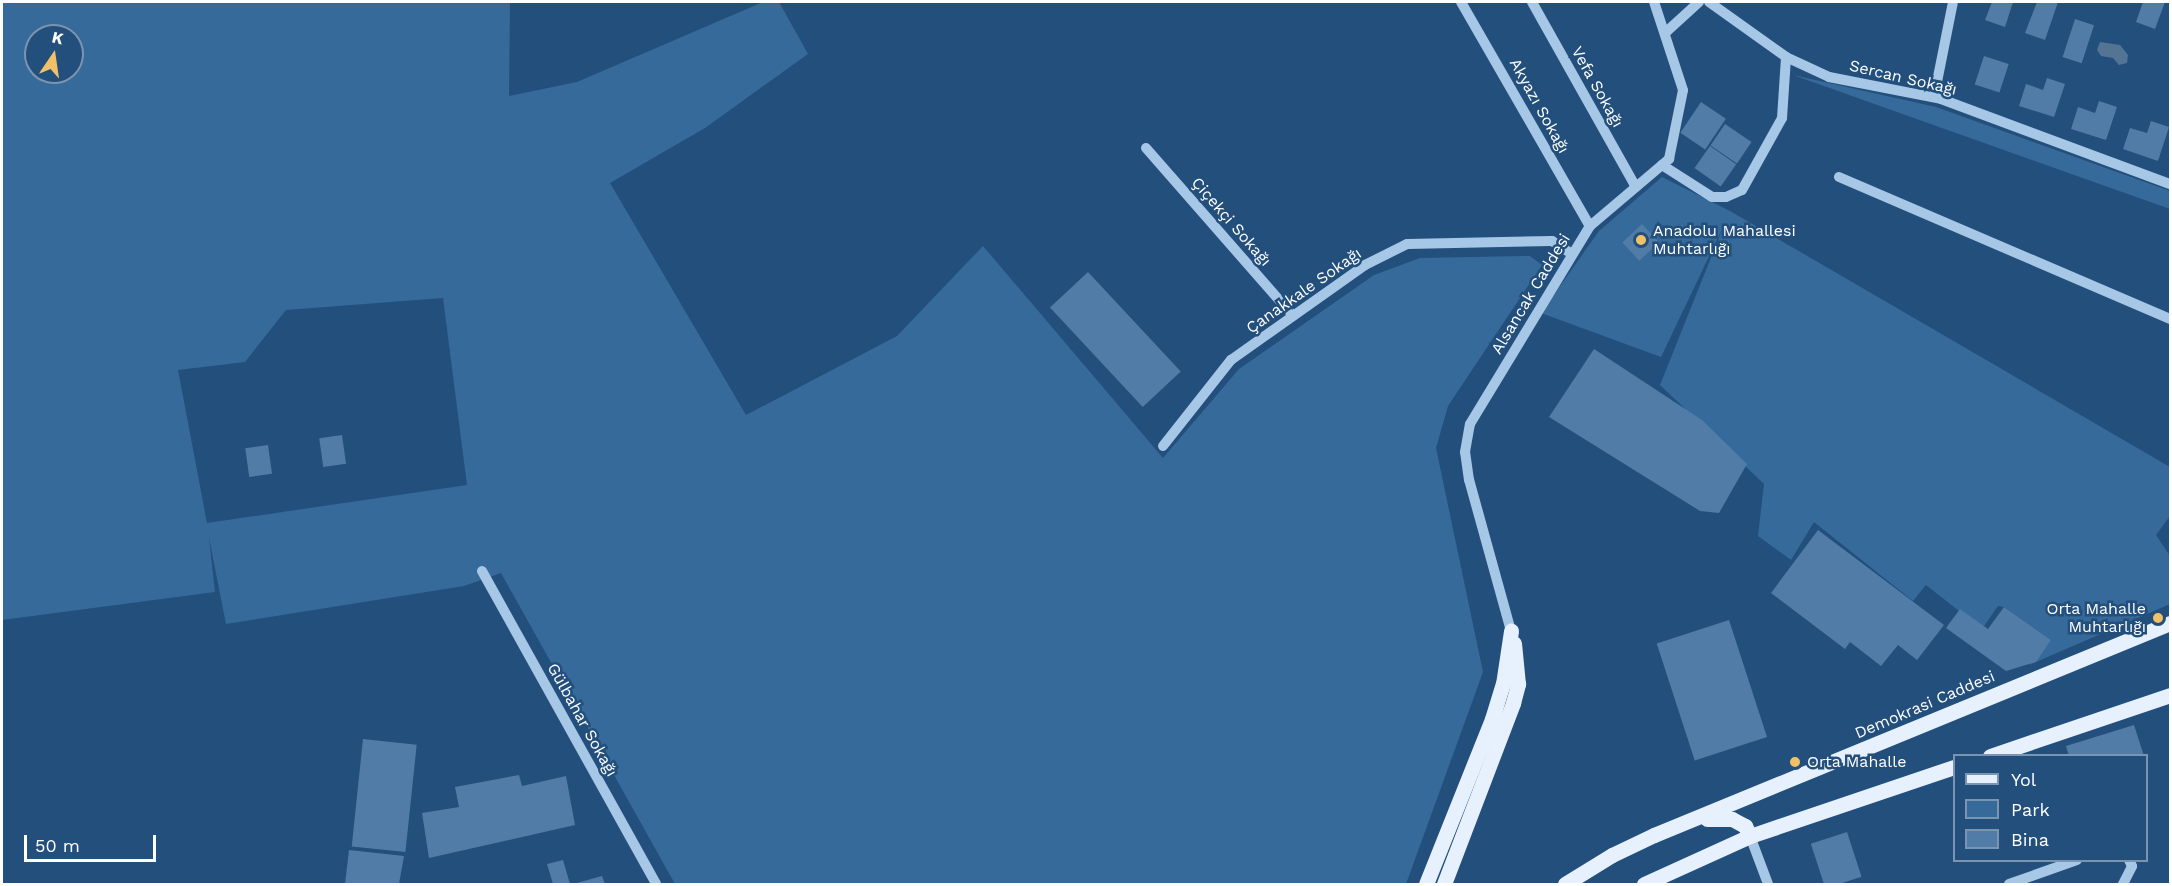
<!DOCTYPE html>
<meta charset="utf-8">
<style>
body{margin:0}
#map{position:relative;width:2172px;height:886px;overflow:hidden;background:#234f7c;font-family:"Work Sans",sans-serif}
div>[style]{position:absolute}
.green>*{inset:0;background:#366a9a}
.water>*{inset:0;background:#547494}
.building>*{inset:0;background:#507ca7;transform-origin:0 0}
.minor>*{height:10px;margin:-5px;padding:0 5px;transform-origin:5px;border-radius:5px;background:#a7c7e6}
.major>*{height:15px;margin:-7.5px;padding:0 7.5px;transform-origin:7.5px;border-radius:7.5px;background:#e7f1fd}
.dots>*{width:16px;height:16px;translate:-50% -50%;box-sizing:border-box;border:3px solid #234f7c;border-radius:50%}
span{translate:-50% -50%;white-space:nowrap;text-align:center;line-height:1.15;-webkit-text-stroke:5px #234f7c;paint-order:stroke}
.street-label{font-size:16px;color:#fff}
.poi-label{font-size:16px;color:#fff}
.left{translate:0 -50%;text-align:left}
.right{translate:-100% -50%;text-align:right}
.frame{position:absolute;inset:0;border:3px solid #fff;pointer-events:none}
.legend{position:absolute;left:1953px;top:754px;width:195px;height:108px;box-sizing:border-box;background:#234f7c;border:2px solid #7b95b0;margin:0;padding:8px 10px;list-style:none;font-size:18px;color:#fff}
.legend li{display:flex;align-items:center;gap:12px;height:30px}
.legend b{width:30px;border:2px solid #7b95b0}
.north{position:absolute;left:24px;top:24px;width:60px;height:60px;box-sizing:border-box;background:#234f7c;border:2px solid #7b95b0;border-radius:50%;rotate:13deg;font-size:16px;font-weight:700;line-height:24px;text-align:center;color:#fff}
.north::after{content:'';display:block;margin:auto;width:21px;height:27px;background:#f1c169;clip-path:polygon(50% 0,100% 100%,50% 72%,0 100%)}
.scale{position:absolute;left:24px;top:835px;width:132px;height:27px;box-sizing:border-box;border:3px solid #fff;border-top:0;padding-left:8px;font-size:18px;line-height:21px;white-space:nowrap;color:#fff;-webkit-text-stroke:4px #234f7c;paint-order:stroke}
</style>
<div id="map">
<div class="green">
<div style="clip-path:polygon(evenodd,2px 2px,510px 2px,509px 96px,577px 82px,763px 2px,779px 2px,808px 54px,705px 128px,610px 183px,746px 415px,897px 336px,983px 246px,1163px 458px,1239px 369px,1374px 275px,1420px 258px,1530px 256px,1542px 265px,1448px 406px,1436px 448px,1483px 672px,1406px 884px,675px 884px,501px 573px,464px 586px,226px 624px,209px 538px,215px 592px,2px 620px,2px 2px,36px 36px,72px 36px,72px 72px,36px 72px,36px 36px,2px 2px,443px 298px,467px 485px,207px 523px,178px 370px,245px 362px,286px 310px,443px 298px)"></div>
<div style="clip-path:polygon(1793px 75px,1936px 107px,2170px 191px,2170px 209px)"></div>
<div style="clip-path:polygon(1662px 177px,1730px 211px,2170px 467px,2170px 516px,2156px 535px,2170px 556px,2170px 604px,2029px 665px,2051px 640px,2004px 607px,1998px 606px,1982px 629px,1926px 585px,1913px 601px,1814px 522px,1791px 560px,1758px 536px,1764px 484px,1660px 385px,1724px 225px,1661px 357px,1541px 313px,1599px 231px)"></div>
</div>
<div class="water">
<div style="clip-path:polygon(2100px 42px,2120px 45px,2128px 55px,2127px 63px,2119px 65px,2113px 58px,2101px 56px,2097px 50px)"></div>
</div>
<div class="building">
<div style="clip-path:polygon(1992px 2px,2013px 2px,2005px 27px,1985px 20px)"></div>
<div style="clip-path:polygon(2037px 2px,2058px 2px,2045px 40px,2025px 33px)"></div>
<div style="clip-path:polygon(2143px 2px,2165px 2px,2155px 29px,2136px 22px)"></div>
<div style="left:2075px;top:19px;width:20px;height:40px;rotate:18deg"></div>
<div style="left:1984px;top:56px;width:26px;height:30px;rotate:18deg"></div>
<div style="clip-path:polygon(2047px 78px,2065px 84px,2054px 117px,2019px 106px,2026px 84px,2043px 90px)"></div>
<div style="clip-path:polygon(2099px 101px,2117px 107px,2106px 140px,2071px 129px,2078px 107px,2095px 113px)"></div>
<div style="left:1701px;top:102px;width:30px;height:37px;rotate:34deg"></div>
<div style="clip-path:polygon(2151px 121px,2169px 127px,2158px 161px,2123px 149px,2130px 128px,2147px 133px)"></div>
<div style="left:1725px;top:124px;width:32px;height:26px;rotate:34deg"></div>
<div style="left:1710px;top:146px;width:32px;height:27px;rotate:35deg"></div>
<div style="left:1642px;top:224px;width:25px;height:27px;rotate:47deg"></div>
<div style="left:1088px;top:272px;width:136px;height:52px;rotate:47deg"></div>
<div style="clip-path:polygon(1594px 349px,1702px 420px,1747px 464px,1719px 513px,1700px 511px,1549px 417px)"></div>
<div style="left:342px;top:435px;width:29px;height:23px;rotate:82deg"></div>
<div style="left:268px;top:445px;width:29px;height:23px;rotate:82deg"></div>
<div style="clip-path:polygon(1818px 530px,1944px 625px,1917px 660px,1898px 645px,1881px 666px,1850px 642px,1845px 649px,1771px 593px)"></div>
<div style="clip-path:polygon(2004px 607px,2051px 640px,2036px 662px,2006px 671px,1946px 628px,1960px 609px,1988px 629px)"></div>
<div style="left:1729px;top:620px;width:123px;height:76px;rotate:72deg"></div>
<div style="clip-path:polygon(2134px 725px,2144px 756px,2069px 756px,2066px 746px)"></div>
<div style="left:363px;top:739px;width:54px;height:108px;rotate:6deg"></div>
<div style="clip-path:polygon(519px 775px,522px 786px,566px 776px,575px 825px,429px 858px,422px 813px,459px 807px,455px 787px)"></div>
<div style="left:1847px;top:832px;width:47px;height:38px;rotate:72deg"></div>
<div style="clip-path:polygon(349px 850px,404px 856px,399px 884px,345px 884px)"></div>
<div style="clip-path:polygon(563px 860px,570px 884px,553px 884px,547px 864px)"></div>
<div style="clip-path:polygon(602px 876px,605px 884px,573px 884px)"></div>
</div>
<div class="minor">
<div style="left:1461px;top:2px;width:258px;rotate:60.1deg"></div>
<div style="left:1532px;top:2px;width:212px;rotate:60.7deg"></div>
<div style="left:1709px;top:2px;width:95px;rotate:35.5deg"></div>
<div style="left:1786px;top:57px;width:47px;rotate:24.9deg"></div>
<div style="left:1829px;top:77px;width:114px;rotate:11.1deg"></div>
<div style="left:1941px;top:99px;width:244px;rotate:20.4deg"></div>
<div style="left:1665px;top:33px;width:46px;rotate:-42.4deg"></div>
<div style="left:1934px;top:97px;width:97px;rotate:-78.7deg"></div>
<div style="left:1146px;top:148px;width:223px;rotate:48.8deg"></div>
<div style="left:1662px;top:165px;width:59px;rotate:32.6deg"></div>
<div style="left:1712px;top:197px;width:14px"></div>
<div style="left:1726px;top:197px;width:17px;rotate:-24deg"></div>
<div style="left:1742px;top:190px;width:82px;rotate:-60.9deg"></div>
<div style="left:1782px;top:118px;width:61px;rotate:-86.2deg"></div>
<div style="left:1839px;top:177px;width:360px;rotate:23.2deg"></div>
<div style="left:1163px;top:446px;width:110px;rotate:-51.7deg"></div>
<div style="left:1231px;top:360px;width:164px;rotate:-35.3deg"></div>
<div style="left:1365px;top:265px;width:47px;rotate:-26.6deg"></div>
<div style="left:1407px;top:244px;width:145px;rotate:-1.2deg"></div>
<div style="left:1552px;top:241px;width:24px;rotate:33deg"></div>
<div style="left:482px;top:571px;width:358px;rotate:60.9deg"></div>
<div style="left:1511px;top:631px;width:157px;rotate:-105.5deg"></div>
<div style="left:1469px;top:480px;width:28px;rotate:-98deg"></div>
<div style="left:1465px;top:452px;width:28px;rotate:-80deg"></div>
<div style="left:1470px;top:424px;width:232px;rotate:-58.8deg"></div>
<div style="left:1590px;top:226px;width:104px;rotate:-40.3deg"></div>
<div style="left:1669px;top:159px;width:70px;rotate:-78.5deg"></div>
<div style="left:1683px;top:90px;width:93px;rotate:-108.2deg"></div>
<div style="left:1750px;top:836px;width:51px;rotate:69.4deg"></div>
<div style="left:2009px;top:884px;width:72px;rotate:-19.4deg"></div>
<div style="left:2123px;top:884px;width:20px;rotate:-63deg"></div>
<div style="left:2132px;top:866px;width:7px;rotate:-117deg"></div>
</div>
<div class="major">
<div style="left:1990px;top:756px;width:190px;rotate:-18.7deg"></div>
<div style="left:1707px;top:819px;width:25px"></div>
<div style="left:1732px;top:819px;width:15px;rotate:28deg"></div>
<div style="left:1745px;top:826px;width:11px;rotate:63deg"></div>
<div style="left:1426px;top:884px;width:178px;rotate:-68.2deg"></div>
<div style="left:1492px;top:719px;width:37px;rotate:-73deg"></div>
<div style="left:1503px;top:684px;width:54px;rotate:-81.4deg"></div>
<div style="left:1444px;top:884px;width:194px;rotate:-69.1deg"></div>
<div style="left:1513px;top:703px;width:20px;rotate:-75deg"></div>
<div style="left:1518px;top:684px;width:41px;rotate:-95.6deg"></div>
<div style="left:1565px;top:884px;width:55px;rotate:-31.7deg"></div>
<div style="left:1612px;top:855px;width:47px;rotate:-25.5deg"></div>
<div style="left:1654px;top:835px;width:558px;rotate:-22.34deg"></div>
<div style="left:1644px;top:884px;width:116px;rotate:-24.4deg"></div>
<div style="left:1750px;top:836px;width:215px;rotate:-18.7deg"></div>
</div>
<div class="dots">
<div style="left:1641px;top:240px;background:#f1c169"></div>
<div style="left:2158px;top:618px;background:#f1c169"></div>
<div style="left:1795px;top:762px;background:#f1c169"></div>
</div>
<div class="street-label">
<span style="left:1903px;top:78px;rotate:13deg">Sercan Sokağı</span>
<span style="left:1597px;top:87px;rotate:61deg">Vefa Sokağı</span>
<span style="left:1539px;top:106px;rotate:61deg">Akyazı Sokağı</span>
<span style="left:1231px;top:222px;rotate:49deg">Çiçekçi Sokağı</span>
<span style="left:1304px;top:291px;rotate:-35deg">Çanakkale Sokağı</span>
<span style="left:1531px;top:294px;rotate:-59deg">Alsancak Caddesi</span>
<span style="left:1925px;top:705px;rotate:-23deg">Demokrasi Caddesi</span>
<span style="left:582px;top:720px;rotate:61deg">Gülbahar Sokağı</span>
</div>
<div class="poi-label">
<span class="left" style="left:1653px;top:240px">Anadolu Mahallesi<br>Muhtarlığı</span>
<span class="right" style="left:2146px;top:618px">Orta Mahalle<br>Muhtarlığı</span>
<span class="left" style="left:1807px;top:762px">Orta Mahalle</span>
</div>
<div class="frame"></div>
<ul class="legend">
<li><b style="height:8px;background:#e7f1fd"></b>Yol</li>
<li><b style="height:16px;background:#366a9a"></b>Park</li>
<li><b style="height:16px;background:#507ca7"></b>Bina</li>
</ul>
<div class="north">K</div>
<div class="scale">50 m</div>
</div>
